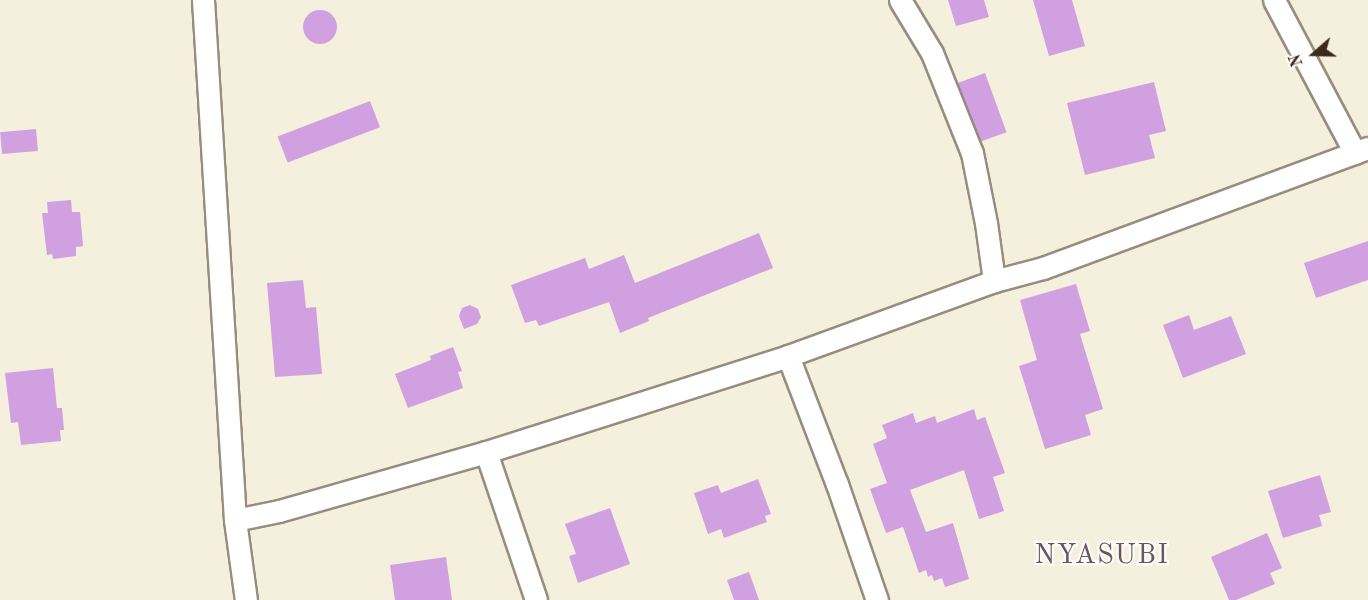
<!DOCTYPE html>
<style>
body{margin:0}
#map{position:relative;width:1368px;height:600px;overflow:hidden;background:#f5efdd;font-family:"Old Standard TT",serif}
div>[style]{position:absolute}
.building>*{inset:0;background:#d1a0e0;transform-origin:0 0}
.round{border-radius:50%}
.roads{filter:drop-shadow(2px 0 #988c7e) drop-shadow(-2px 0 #988c7e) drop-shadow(0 2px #988c7e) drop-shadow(0 -2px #988c7e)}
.street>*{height:21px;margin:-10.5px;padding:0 10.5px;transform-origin:10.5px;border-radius:10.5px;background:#fff}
span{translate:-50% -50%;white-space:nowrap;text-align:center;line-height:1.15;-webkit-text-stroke:4.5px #fdfcf7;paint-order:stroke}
.quarter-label{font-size:27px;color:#705362;letter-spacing:1.5px}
.north{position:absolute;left:1284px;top:24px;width:60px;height:60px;-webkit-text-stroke:4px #fdfcf7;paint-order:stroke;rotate:250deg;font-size:16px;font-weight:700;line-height:24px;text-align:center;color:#3b2a1e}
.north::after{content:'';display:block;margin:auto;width:21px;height:27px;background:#3b2a1e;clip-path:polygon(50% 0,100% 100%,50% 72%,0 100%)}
</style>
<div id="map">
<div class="building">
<div style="clip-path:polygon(948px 0,984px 0,989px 17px,956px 26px)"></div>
<div style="clip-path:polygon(1033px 0,1072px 0,1085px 46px,1049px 56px)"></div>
<div class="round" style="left:303px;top:10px;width:34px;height:34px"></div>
<div style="left:985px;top:73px;width:63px;height:29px;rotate:70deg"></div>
<div style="clip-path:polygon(1154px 82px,1166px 131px,1149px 135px,1155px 158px,1085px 175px,1067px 103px)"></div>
<div style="left:370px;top:101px;width:28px;height:99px;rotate:69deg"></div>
<div style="left:36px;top:129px;width:22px;height:36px;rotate:85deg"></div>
<div style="clip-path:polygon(71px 200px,72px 212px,80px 212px,83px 246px,76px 247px,76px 256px,53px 259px,52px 254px,47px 255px,42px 213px,48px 213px,47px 202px)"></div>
<div style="clip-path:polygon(759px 233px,773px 268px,648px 318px,649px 321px,620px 333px,609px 302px,539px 326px,536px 320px,525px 323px,511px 285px,585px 258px,589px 269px,624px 255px,635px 283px)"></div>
<div style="clip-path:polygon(1368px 241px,1368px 280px,1316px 298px,1304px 263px)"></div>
<div style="clip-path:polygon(303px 280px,306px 308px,316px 307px,322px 374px,275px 377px,267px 283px)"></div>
<div style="clip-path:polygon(1076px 284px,1090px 331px,1080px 334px,1103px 409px,1085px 415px,1091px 435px,1045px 449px,1019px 366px,1037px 360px,1020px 300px)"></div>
<div style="clip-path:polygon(470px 305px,478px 309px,481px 317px,477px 324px,464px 329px,459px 316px,462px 308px)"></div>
<div style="clip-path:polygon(1189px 315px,1194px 330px,1231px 316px,1246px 354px,1183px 378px,1163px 325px)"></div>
<div style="clip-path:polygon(453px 347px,462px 371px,458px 372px,463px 388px,408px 408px,395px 374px,431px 360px,430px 356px)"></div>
<div style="clip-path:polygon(53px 368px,57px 408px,62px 408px,64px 430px,60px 430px,61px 441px,21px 445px,18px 422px,11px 423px,5px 373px)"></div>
<div style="clip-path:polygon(974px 409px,977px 420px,985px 417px,1005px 473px,993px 477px,1004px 511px,979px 519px,964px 470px,910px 490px,926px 532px,953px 523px,969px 579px,945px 587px,942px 578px,934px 581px,932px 575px,928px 577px,926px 570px,919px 573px,903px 527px,886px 533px,870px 489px,887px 483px,873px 444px,887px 438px,882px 425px,913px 413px,916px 423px,935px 416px,937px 423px)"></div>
<div style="clip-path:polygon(1320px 475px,1331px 512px,1319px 515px,1322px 526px,1283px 538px,1268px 491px)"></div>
<div style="clip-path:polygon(758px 479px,771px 514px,765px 516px,767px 522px,724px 538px,721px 529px,708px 534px,694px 493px,718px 485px,721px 493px)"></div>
<div style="clip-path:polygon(610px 508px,630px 564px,578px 583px,569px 556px,576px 554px,565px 524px)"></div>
<div style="clip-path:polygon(1267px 533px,1282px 568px,1270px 573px,1275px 584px,1236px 600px,1229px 600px,1211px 557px)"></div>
<div style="clip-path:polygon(446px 557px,452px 600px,395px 600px,390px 565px)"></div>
<div style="clip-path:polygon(749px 572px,759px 600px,734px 600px,727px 580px)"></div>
</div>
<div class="roads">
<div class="street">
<div style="left:203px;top:0;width:521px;rotate:86.48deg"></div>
<div style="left:235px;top:520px;width:81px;rotate:82.2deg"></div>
<div style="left:900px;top:0;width:62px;rotate:58.9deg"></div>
<div style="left:932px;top:53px;width:108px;rotate:68.2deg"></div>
<div style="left:972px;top:153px;width:71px;rotate:78.7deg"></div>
<div style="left:986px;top:223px;width:59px;rotate:82.1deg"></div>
<div style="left:1274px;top:0;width:173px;rotate:62.1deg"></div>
<div style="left:788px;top:356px;width:137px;rotate:69.1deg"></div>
<div style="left:837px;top:484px;width:123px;rotate:71deg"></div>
<div style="left:486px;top:452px;width:156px;rotate:71.3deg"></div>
<div style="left:235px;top:520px;width:45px;rotate:-11.6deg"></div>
<div style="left:279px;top:511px;width:215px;rotate:-15.9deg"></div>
<div style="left:486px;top:452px;width:317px;rotate:-17.6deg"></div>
<div style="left:788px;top:356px;width:219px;rotate:-20deg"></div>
<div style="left:994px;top:281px;width:51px;rotate:-14.9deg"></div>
<div style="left:1043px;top:268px;width:346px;rotate:-20.3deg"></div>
</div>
</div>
<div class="quarter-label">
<span style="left:1102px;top:556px">NYASUBI</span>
</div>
<div class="north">N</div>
</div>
